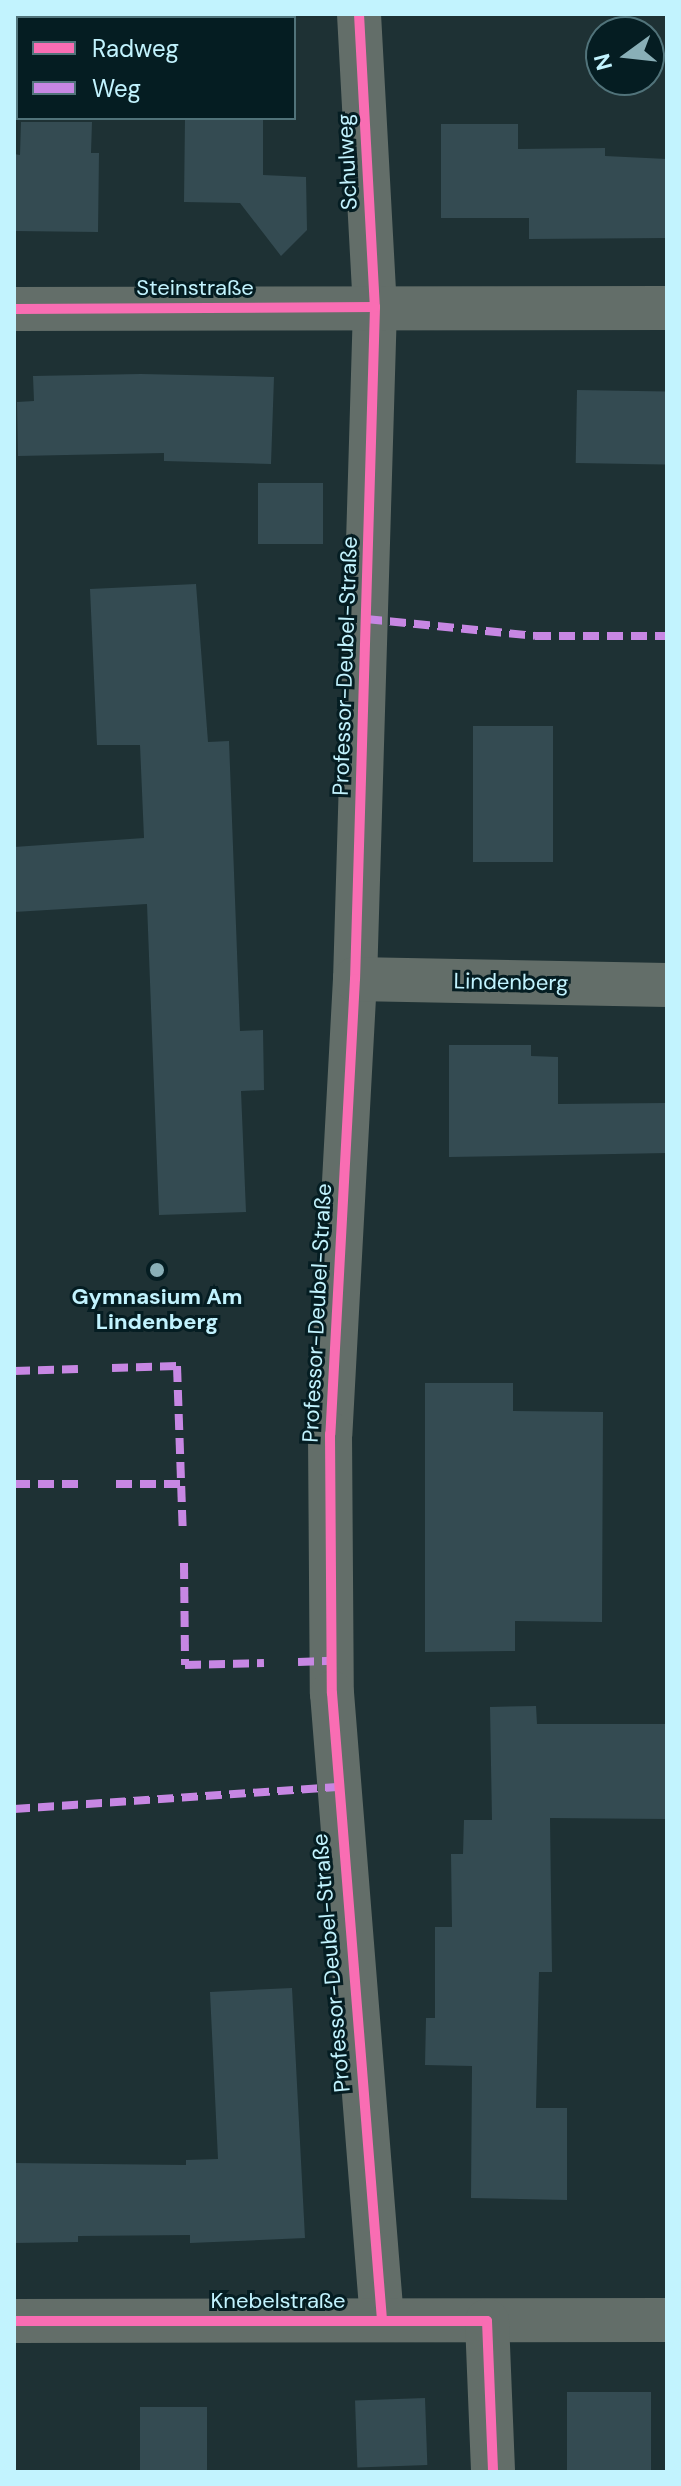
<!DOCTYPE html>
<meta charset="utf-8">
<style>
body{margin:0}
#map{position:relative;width:681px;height:2486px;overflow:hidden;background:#1e3134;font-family:"DM Sans",sans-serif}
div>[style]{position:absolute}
.building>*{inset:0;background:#344b52;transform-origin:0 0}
.street>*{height:44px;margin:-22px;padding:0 22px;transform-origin:22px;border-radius:22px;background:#636e69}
.quiet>*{height:8px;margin-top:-4px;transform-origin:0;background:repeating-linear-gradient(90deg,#c787e3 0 16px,transparent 0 24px)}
.cycleway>*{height:10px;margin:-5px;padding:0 5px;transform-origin:5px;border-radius:5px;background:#f96db3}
.dots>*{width:22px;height:22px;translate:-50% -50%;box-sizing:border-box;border:4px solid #051d22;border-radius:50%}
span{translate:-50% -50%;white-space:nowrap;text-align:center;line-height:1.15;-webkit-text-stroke:6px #051d22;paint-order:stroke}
.street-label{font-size:22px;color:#c2f3fe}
.poi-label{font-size:22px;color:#c2f3fe;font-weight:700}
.frame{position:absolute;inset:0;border:16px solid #c2f3fe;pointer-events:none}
.legend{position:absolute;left:16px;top:16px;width:280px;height:104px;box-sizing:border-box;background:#051d22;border:2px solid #51737a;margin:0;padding:10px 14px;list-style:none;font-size:24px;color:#c2f3fe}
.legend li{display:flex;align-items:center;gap:16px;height:40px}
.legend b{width:40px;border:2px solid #51737a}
.north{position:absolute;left:585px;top:16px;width:80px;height:80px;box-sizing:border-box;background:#051d22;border:2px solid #51737a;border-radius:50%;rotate:255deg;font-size:22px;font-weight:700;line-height:32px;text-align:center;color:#c2f3fe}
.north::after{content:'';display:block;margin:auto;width:28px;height:36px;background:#89afb7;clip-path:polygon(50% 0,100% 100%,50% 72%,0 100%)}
</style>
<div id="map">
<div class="building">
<div style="clip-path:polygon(185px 118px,263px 118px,263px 175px,306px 177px,307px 230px,281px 256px,240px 203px,184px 202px)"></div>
<div style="clip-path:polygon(21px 122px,92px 122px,91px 153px,99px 153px,98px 232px,14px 231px,14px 154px,20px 155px)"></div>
<div style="clip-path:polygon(441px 124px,518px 124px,518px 149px,605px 148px,605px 156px,667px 159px,667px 238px,529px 239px,529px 218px,441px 218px)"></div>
<div style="clip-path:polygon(141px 374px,274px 377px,271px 464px,164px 461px,164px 453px,18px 456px,17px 402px,34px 401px,33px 376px)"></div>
<div style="left:577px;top:390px;width:90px;height:73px;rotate:1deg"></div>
<div style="left:258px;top:483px;width:65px;height:61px"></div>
<div style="clip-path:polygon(196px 584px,208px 742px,229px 741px,240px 1031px,263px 1030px,264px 1090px,241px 1091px,246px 1212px,159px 1215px,147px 904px,14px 912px,14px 847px,144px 838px,140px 745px,97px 745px,90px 589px)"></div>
<div style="left:553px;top:726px;width:136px;height:80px;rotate:90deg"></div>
<div style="clip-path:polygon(449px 1045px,531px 1045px,531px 1056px,558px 1057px,558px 1104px,667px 1103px,667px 1153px,449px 1157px)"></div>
<div style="clip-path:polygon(425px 1383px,513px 1383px,513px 1411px,603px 1412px,602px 1622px,515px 1621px,515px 1651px,425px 1652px)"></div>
<div style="clip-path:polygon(536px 1706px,537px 1724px,667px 1724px,667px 1819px,550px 1818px,552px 1972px,539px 1972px,536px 2108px,567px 2108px,567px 2200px,471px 2198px,472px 2066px,425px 2065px,426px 2018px,435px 2018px,435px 1927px,452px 1927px,451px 1854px,463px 1854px,464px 1820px,492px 1820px,490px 1707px)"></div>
<div style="clip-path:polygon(292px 1988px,305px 2238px,190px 2243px,190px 2235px,78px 2236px,78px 2242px,14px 2243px,14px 2163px,186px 2165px,186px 2160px,218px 2159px,210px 1992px)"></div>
<div style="left:567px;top:2392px;width:84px;height:80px"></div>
<div style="left:425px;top:2398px;width:67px;height:70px;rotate:88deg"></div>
<div style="left:140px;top:2407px;width:67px;height:65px"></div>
</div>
<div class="street">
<div style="left:359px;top:14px;width:293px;rotate:86.9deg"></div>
<div style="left:375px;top:307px;width:672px;rotate:91.7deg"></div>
<div style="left:355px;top:979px;width:456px;rotate:93.1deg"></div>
<div style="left:330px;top:1434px;width:259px;rotate:89.6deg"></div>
<div style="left:332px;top:1693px;width:629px;rotate:85.44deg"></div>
<div style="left:14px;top:309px;width:653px;rotate:-0.09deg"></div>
<div style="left:355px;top:979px;width:312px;rotate:1.1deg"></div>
<div style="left:14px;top:2321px;width:653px;rotate:-0.09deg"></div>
<div style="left:487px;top:2321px;width:151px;rotate:87.7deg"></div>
</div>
<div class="quiet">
<div style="left:366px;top:619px;width:170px;rotate:5.7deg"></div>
<div style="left:535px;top:636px;width:132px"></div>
<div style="left:112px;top:1368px;width:65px;rotate:-1.8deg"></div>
<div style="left:177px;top:1366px;width:168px;rotate:88deg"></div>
<div style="left:14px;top:1371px;width:64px;rotate:-1.8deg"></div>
<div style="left:14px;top:1484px;width:66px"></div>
<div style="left:116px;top:1484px;width:65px"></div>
<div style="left:184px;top:1563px;width:102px;rotate:89.4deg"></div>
<div style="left:185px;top:1665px;width:79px;rotate:-1.5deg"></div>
<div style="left:298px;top:1662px;width:34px;rotate:-2deg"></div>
<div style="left:14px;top:1809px;width:324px;rotate:-3.9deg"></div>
</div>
<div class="cycleway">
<div style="left:359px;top:14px;width:293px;rotate:86.9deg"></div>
<div style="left:375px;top:307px;width:672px;rotate:91.7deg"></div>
<div style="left:355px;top:979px;width:456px;rotate:93.1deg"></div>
<div style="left:330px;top:1434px;width:259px;rotate:89.6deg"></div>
<div style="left:332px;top:1693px;width:629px;rotate:85.44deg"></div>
<div style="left:14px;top:309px;width:361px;rotate:-0.3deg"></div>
<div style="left:14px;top:2321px;width:473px"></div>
<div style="left:487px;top:2321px;width:151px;rotate:87.7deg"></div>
</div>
<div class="dots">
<div style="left:157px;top:1270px;background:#89afb7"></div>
</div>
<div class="street-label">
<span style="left:347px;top:162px;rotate:-93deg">Schulweg</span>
<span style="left:195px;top:288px">Steinstraße</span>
<span style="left:345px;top:666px;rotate:-88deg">Professor-Deubel-Straße</span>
<span style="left:511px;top:982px;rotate:1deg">Lindenberg</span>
<span style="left:317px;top:1313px;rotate:-87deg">Professor-Deubel-Straße</span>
<span style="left:331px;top:1963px;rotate:-95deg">Professor-Deubel-Straße</span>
<span style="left:278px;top:2301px">Knebelstraße</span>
</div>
<div class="poi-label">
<span style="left:157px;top:1309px">Gymnasium Am<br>Lindenberg</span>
</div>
<div class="frame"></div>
<ul class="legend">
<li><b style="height:10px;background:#f96db3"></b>Radweg</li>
<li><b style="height:10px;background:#c787e3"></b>Weg</li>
</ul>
<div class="north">N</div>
</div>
